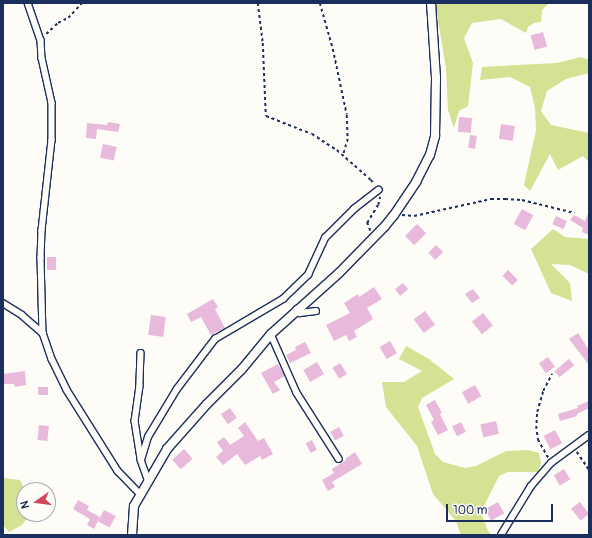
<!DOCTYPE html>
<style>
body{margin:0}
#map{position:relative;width:592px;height:538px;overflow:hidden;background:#fdfcf7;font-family:Pangolin,sans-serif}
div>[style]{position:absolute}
.green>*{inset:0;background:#d5e193}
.building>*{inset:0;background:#e8b9da;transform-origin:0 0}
.path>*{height:1.5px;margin-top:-0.75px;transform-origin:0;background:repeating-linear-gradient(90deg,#1b2f5e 0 3px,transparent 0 6px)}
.roads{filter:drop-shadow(1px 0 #1b2f5e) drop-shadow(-1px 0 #1b2f5e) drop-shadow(0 1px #1b2f5e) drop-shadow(0 -1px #1b2f5e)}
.minor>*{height:5.5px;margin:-2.75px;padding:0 2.75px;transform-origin:2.75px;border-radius:2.75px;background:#fdfcf7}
.secondary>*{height:8px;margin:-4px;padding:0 4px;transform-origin:4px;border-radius:4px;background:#fdfcf7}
span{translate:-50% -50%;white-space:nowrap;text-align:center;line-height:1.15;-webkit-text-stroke:3.5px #fdfcf7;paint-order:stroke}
.frame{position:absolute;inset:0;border:4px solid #1b2f5e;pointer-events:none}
.north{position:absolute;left:16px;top:482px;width:40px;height:40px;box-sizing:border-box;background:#fdfcf7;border:1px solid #a3aaba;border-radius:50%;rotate:256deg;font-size:11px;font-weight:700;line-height:16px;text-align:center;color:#1b2f5e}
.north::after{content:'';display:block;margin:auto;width:14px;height:18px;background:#d1495b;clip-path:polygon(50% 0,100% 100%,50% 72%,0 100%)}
.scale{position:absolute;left:446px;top:504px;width:107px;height:18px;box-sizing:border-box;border:2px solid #1b2f5e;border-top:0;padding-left:5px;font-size:12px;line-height:14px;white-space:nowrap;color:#1b2f5e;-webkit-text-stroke:3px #fdfcf7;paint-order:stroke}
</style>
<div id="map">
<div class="green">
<div style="clip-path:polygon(435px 3px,549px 3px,542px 10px,541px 22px,534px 23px,528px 27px,526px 33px,501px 19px,472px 23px,464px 38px,473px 63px,468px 106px,459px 111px,454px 128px,448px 110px,446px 68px)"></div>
<div style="clip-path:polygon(581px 57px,589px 60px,589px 73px,566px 79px,547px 91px,541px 111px,551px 125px,589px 133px,589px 162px,583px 156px,558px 170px,550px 154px,530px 191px,524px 185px,536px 130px,535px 108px,530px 87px,510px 77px,480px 80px,482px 67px,557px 63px)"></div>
<div style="clip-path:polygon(553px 229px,565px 237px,589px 239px,589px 274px,570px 265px,551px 264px,570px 283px,572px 301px,551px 293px,531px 249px)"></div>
<div style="clip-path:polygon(406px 346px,429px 359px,454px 379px,422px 398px,418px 407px,435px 454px,443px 462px,465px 468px,476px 466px,506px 451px,528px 450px,539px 453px,541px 463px,538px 472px,508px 472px,499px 476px,481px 512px,488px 531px,492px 535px,461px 535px,456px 521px,433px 494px,417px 446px,386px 407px,382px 382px,404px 382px,422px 371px,399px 359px)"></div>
<div style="clip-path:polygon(3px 478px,20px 480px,25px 490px,24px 514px,30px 514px,22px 525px,9px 532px,3px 525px)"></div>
</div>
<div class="building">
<div style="left:543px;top:32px;width:15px;height:13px;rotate:74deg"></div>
<div style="left:459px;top:117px;width:13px;height:15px;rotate:4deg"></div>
<div style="clip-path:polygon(108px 122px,120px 124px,118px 132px,97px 129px,96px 139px,86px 138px,87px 123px,107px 125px)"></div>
<div style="left:501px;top:124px;width:14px;height:15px;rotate:8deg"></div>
<div style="left:470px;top:135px;width:7px;height:13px;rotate:8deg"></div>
<div style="left:103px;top:144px;width:14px;height:14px;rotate:12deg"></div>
<div style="left:522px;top:209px;width:13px;height:17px;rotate:29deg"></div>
<div style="clip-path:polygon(589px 211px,589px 235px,582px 232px,583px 228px,570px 220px,574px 215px,585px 221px)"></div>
<div style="left:556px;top:216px;width:12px;height:9px;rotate:24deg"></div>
<div style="left:417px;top:224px;width:13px;height:17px;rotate:45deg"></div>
<div style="left:436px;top:245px;width:10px;height:11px;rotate:45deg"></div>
<div style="left:47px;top:257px;width:9px;height:13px"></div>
<div style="left:508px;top:270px;width:14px;height:8px;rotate:45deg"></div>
<div style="clip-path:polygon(403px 283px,408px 289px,400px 296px,395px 289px)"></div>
<div style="clip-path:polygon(374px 287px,382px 299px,367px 308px,373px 319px,354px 331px,357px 337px,349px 341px,346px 335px,334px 341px,326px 325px,350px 313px,344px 303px,358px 294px,359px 297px)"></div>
<div style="clip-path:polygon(473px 289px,480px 298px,472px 303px,465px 294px)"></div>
<div style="clip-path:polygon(213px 299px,218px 307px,215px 309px,225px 328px,211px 335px,201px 317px,191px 322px,187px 314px)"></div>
<div style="left:425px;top:311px;width:17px;height:14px;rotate:54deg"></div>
<div style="left:483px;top:313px;width:16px;height:14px;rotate:52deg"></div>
<div style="left:151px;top:315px;width:15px;height:20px;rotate:8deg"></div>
<div style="clip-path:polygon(578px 333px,589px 350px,589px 365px,569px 339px)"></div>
<div style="left:390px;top:341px;width:14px;height:12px;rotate:60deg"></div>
<div style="clip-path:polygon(305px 342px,311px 353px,290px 363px,286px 355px,296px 350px,295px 347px)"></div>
<div style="left:548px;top:357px;width:12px;height:11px;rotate:55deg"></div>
<div style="left:569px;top:359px;width:8px;height:19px;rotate:50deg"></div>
<div style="left:317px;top:362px;width:14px;height:16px;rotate:60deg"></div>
<div style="left:340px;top:363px;width:13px;height:9px;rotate:58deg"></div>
<div style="clip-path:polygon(278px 364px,285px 376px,274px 382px,280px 390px,273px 394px,261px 373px)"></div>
<div style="clip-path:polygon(25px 371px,26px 385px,15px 387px,14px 384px,3px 384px,3px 374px)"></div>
<div style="left:475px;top:385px;width:13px;height:15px;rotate:61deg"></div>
<div style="left:38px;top:387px;width:10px;height:8px"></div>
<div style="clip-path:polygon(435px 400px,442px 413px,440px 414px,448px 430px,438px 435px,431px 422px,434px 420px,426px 405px)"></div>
<div style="clip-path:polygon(589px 401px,589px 408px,577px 414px,577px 416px,560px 421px,558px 414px,578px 408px,577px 406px)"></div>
<div style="left:230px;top:408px;width:12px;height:11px;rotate:55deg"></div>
<div style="left:496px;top:421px;width:13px;height:16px;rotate:77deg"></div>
<div style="clip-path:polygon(245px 422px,258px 441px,264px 438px,273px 454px,262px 460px,260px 456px,245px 465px,237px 454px,223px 465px,216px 457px,223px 451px,217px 442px,224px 437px,230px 445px,244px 436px,238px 428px)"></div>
<div style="left:461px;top:422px;width:11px;height:10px;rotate:63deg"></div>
<div style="left:39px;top:425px;width:10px;height:15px;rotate:6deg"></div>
<div style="left:339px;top:427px;width:10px;height:10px;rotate:61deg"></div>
<div style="left:555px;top:430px;width:15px;height:13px;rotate:62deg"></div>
<div style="left:312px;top:440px;width:11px;height:7px;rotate:63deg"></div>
<div style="left:184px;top:449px;width:13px;height:16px;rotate:48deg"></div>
<div style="clip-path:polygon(355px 452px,362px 464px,332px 482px,335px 487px,328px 491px,322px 480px,334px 473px,332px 469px,346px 460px,345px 459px)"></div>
<div style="left:564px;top:469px;width:12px;height:12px;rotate:59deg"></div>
<div style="clip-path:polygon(78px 500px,89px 506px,87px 510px,100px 517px,94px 529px,87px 525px,90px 519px,73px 509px)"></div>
<div style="left:498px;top:502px;width:13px;height:15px;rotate:61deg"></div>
<div style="left:580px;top:502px;width:15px;height:11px;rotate:53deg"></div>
<div style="left:104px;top:510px;width:13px;height:13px;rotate:27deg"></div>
</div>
<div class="path">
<div style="left:258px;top:3px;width:40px;rotate:82.9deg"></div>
<div style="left:263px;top:43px;width:73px;rotate:87.6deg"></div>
<div style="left:266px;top:116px;width:49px;rotate:21.4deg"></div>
<div style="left:312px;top:134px;width:30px;rotate:33deg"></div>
<div style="left:337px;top:150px;width:45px;rotate:41.4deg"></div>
<div style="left:371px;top:180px;width:6px;rotate:51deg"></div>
<div style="left:320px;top:3px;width:48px;rotate:74.2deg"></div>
<div style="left:333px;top:49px;width:67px;rotate:78deg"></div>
<div style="left:347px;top:115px;width:24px;rotate:88deg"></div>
<div style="left:348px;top:139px;width:18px;rotate:106deg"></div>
<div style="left:46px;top:34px;width:16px;rotate:-43deg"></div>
<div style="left:58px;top:23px;width:11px;rotate:-27deg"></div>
<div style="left:68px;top:18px;width:21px;rotate:-47deg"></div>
<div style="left:402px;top:215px;width:12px;rotate:5deg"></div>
<div style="left:414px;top:216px;width:79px;rotate:-12.4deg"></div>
<div style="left:491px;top:199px;width:14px"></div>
<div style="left:505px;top:199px;width:17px;rotate:3deg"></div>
<div style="left:522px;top:200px;width:54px;rotate:14deg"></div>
<div style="left:370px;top:231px;width:9px;rotate:-111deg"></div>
<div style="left:367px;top:223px;width:21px;rotate:-59deg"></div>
<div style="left:378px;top:205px;width:8px;rotate:-76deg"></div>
<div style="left:577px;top:452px;width:22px;rotate:56deg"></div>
<div style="left:548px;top:458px;width:20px;rotate:-120deg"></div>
<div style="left:538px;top:441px;width:12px;rotate:-99deg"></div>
<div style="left:536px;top:429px;width:17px;rotate:-87deg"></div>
<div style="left:537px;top:412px;width:22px;rotate:-74deg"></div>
<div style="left:543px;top:391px;width:19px;rotate:-62deg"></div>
</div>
<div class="roads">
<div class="minor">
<div style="left:28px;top:3px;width:39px;rotate:71deg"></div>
<div style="left:41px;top:40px;width:18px;rotate:87deg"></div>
<div style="left:42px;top:58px;width:46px;rotate:77.5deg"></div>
<div style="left:52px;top:103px;width:37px;rotate:90deg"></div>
<div style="left:52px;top:140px;width:91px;rotate:96.3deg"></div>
<div style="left:42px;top:230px;width:28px;rotate:92deg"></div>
<div style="left:41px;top:258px;width:75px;rotate:88.5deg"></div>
<div style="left:43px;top:333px;width:28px;rotate:71deg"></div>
<div style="left:52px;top:359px;width:34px;rotate:64deg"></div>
<div style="left:67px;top:390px;width:96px;rotate:57.8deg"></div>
<div style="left:118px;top:471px;width:33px;rotate:46deg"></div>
<div style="left:3px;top:303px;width:22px;rotate:32deg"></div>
<div style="left:22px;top:315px;width:28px;rotate:41deg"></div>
<div style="left:297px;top:309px;width:5px;rotate:53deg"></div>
<div style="left:300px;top:313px;width:16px;rotate:-7deg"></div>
<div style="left:271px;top:334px;width:64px;rotate:66.2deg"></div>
<div style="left:297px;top:393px;width:78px;rotate:57.5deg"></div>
<div style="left:141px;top:353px;width:33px;rotate:92deg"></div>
<div style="left:140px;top:386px;width:35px;rotate:98deg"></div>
<div style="left:135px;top:421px;width:39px;rotate:81deg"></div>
<div style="left:141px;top:460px;width:20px;rotate:70deg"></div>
<div style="left:141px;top:460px;width:24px;rotate:-73deg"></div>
<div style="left:148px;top:437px;width:56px;rotate:-58.9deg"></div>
<div style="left:177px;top:389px;width:63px;rotate:-52.8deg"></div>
<div style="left:215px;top:339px;width:79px;rotate:-30.5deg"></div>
<div style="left:283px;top:299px;width:35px;rotate:-44deg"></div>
<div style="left:308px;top:275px;width:41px;rotate:-65.3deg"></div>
<div style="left:325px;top:238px;width:41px;rotate:-45deg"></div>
<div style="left:354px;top:209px;width:31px;rotate:-38deg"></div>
<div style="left:501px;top:535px;width:57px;rotate:-58.5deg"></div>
<div style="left:531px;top:486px;width:30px;rotate:-49deg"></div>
<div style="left:551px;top:463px;width:47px;rotate:-36.4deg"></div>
</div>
<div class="secondary">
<div style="left:132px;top:535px;width:29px;rotate:-86deg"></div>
<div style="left:134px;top:506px;width:66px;rotate:-59.9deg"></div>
<div style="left:167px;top:449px;width:60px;rotate:-48.4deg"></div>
<div style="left:207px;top:404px;width:49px;rotate:-45deg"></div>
<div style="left:242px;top:369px;width:45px;rotate:-50.4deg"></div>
<div style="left:271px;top:334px;width:91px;rotate:-41.9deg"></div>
<div style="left:339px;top:273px;width:66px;rotate:-45.6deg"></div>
<div style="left:385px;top:226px;width:14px;rotate:-51deg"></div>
<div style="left:394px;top:215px;width:40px;rotate:-56deg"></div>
<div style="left:416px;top:182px;width:30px;rotate:-63deg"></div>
<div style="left:430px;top:155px;width:20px;rotate:-75deg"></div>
<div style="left:435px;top:136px;width:58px;rotate:-89deg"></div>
<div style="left:436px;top:78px;width:75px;rotate:-93.8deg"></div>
</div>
</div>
<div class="frame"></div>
<div class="north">N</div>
<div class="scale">100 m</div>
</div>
